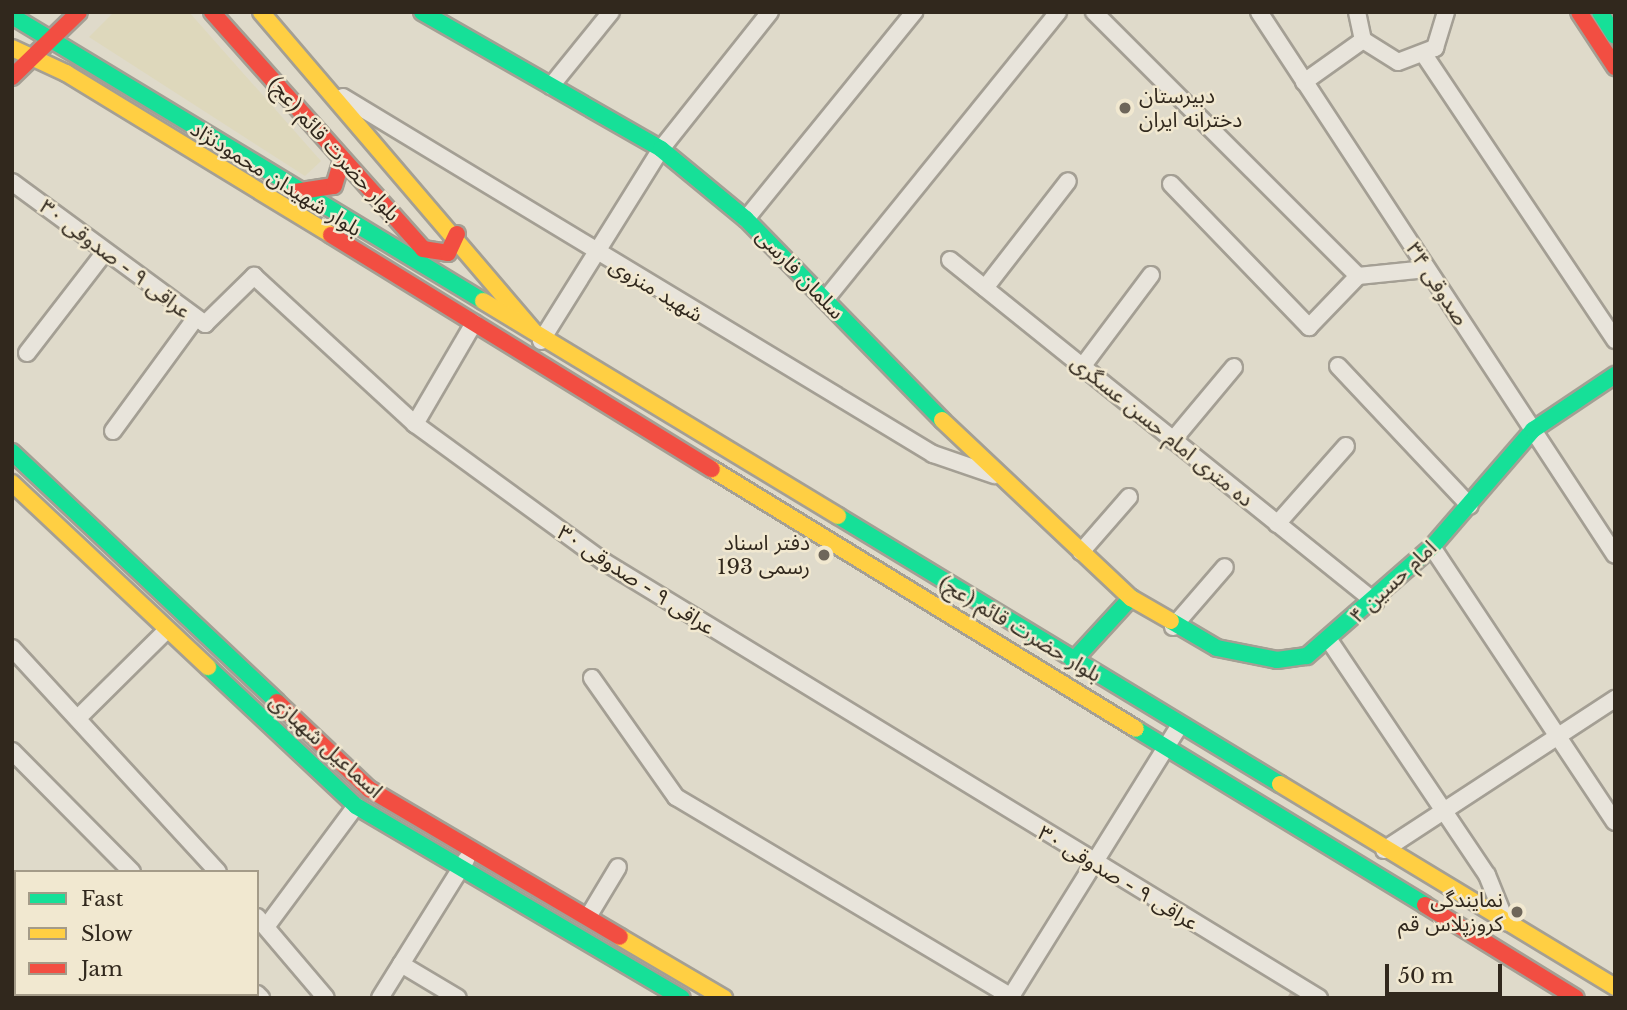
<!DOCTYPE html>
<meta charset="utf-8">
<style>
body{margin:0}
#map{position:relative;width:1627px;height:1010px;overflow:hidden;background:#dfdaca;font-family:"Libre Baskerville","Noto Sans Arabic",serif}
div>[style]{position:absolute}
.farmland>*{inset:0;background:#ded8bc}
.green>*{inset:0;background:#cdceae;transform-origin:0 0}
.building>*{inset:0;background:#c3b9ab}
.roads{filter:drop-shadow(2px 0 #a49f94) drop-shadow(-2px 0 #a49f94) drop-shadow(0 2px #a49f94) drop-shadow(0 -2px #a49f94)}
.street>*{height:16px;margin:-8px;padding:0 8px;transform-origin:8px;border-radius:8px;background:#e8e4db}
.fast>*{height:16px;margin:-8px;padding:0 8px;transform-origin:8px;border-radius:8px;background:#16e098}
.slow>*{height:16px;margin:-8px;padding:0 8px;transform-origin:8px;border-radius:8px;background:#ffcf43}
.jam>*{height:16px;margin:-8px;padding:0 8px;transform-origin:8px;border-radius:8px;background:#f24e42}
.dots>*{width:19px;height:19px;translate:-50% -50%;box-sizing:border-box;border:4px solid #f1e8d0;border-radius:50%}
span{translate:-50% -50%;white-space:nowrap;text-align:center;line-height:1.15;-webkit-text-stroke:5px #f1e8d0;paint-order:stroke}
.poi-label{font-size:21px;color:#31281d}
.left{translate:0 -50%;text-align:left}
.right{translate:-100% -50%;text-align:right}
.street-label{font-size:21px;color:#31281d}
.frame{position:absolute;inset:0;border:14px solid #31281d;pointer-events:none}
.legend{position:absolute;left:14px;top:870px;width:245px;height:126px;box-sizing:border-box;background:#f1e8d0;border:2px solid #a49b88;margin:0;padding:9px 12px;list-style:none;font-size:21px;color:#31281d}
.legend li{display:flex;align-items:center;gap:14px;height:35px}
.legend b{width:35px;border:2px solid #a49b88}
.scale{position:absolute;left:1385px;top:964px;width:117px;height:32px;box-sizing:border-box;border:4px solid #31281d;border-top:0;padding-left:9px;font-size:21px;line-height:24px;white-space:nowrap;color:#31281d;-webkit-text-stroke:5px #f1e8d0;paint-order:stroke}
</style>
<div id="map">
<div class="farmland">
<div style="clip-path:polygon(114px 12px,189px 12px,321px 161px,305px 176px,89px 37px)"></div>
</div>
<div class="green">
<div style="left:78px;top:994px;width:72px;height:5px"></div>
</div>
<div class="building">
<div style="clip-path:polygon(12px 923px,16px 929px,16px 994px,38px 994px,37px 998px,12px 998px)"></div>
<div style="clip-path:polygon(1297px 980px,1328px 998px,1287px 998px)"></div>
</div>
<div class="roads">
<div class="street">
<div style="left:1094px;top:12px;width:373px;rotate:45deg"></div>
<div style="left:1358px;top:276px;width:69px;rotate:-5.8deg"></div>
<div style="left:1259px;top:12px;width:649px;rotate:56.75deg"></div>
<div style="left:1357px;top:12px;width:29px;rotate:78deg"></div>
<div style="left:1363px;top:40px;width:41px;rotate:32.2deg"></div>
<div style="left:1398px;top:62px;width:40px;rotate:-21deg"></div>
<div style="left:1435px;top:48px;width:38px;rotate:-73deg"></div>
<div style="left:1425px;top:56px;width:342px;rotate:56.2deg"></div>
<div style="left:1304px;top:82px;width:72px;rotate:-35.4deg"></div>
<div style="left:551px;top:86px;width:95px;rotate:-51deg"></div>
<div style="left:343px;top:97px;width:690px;rotate:31.18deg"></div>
<div style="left:933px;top:454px;width:65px;rotate:19deg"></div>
<div style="left:12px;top:182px;width:240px;rotate:36.3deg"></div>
<div style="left:205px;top:324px;width:69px;rotate:-44.4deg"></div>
<div style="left:254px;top:276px;width:219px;rotate:42.6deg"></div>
<div style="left:415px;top:424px;width:233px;rotate:36.1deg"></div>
<div style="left:603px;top:561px;width:839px;rotate:31.4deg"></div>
<div style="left:1171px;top:184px;width:199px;rotate:46deg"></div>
<div style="left:1309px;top:327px;width:71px;rotate:-46.1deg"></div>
<div style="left:746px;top:219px;width:267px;rotate:-50.9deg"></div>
<div style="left:950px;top:260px;width:546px;rotate:38.82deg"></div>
<div style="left:985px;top:288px;width:135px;rotate:-52.2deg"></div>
<div style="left:825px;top:300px;width:370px;rotate:-51deg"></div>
<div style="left:541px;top:341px;width:226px;rotate:-58deg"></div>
<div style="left:661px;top:149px;width:175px;rotate:-51.5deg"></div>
<div style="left:27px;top:353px;width:128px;rotate:-52.3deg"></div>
<div style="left:1338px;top:366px;width:192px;rotate:46.7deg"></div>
<div style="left:1082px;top:367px;width:115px;rotate:-53.1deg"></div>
<div style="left:415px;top:424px;width:117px;rotate:-59.7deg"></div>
<div style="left:113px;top:431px;width:139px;rotate:-53.8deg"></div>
<div style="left:1173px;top:440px;width:95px;rotate:-50.1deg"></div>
<div style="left:1277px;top:524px;width:104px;rotate:-48.5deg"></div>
<div style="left:1432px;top:547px;width:330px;rotate:56.4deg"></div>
<div style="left:1081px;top:552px;width:73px;rotate:-48.9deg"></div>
<div style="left:1173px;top:627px;width:79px;rotate:-49.1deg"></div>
<div style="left:1329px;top:640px;width:283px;rotate:56.1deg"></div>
<div style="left:1487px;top:875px;width:51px;rotate:68deg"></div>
<div style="left:12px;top:648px;width:304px;rotate:47.4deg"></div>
<div style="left:592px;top:678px;width:146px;rotate:54.8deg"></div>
<div style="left:676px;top:797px;width:392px;rotate:30.8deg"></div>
<div style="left:80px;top:716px;width:121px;rotate:-44.7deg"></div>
<div style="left:12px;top:751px;width:170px;rotate:45.2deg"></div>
<div style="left:1384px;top:850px;width:276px;rotate:-33.2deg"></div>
<div style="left:12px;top:885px;width:5px;rotate:37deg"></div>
<div style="left:257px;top:917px;width:106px;rotate:49.6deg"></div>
<div style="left:588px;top:917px;width:58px;rotate:-59deg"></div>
<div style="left:266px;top:927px;width:151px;rotate:-53.4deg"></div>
<div style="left:401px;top:964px;width:66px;rotate:30.8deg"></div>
<div style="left:159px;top:994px;width:6px;rotate:39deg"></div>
<div style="left:257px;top:994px;width:6px;rotate:45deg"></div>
<div style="left:380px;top:998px;width:163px;rotate:-58.1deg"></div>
<div style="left:1010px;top:998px;width:320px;rotate:-58.1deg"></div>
</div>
<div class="fast">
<div style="left:422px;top:12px;width:275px;rotate:29.8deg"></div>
<div style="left:661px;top:149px;width:110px;rotate:39.5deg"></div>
<div style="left:746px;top:219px;width:281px;rotate:45.7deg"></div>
<div style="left:1600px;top:12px;width:28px;rotate:58deg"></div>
<div style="left:12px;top:16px;width:551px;rotate:31.18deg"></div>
<div style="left:12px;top:452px;width:364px;rotate:43.3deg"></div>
<div style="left:838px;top:516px;width:517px;rotate:31.23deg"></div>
<div style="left:1171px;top:621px;width:53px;rotate:30.4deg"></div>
<div style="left:1217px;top:648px;width:61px;rotate:11.3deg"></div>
<div style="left:1277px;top:660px;width:30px;rotate:-8deg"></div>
<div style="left:1307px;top:656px;width:166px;rotate:-41.1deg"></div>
<div style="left:1432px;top:547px;width:155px;rotate:-49.2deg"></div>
<div style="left:1533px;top:430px;width:99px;rotate:-33.9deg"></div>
<div style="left:1073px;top:661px;width:86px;rotate:-47.4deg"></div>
<div style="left:208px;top:667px;width:203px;rotate:43.2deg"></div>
<div style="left:356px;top:806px;width:378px;rotate:30.5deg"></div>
<div style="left:1136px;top:729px;width:338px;rotate:31.3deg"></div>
</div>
<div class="slow">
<div style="left:261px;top:12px;width:418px;rotate:49.5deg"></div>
<div style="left:12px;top:48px;width:60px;rotate:24.8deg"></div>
<div style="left:66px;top:73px;width:311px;rotate:31.4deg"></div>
<div style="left:483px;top:301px;width:415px;rotate:31.2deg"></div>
<div style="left:942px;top:420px;width:260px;rotate:43.3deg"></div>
<div style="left:1131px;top:598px;width:46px;rotate:29.9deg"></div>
<div style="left:712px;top:469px;width:497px;rotate:31.5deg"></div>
<div style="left:12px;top:483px;width:269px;rotate:43.2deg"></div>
<div style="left:1280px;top:784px;width:392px;rotate:31.2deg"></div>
<div style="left:620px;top:937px;width:121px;rotate:30.4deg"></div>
</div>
<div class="jam">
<div style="left:212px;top:12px;width:317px;rotate:48.3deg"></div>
<div style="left:423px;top:249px;width:25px;rotate:9deg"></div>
<div style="left:448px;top:253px;width:21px;rotate:-65deg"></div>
<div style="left:1579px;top:12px;width:66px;rotate:56.8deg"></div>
<div style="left:12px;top:77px;width:93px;rotate:-44.1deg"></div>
<div style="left:295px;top:192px;width:39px;rotate:-9deg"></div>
<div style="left:334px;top:186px;width:28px;rotate:-73deg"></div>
<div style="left:331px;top:235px;width:447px;rotate:31.6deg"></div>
<div style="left:277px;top:702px;width:127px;rotate:43.4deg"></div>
<div style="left:369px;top:789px;width:291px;rotate:30.5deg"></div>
<div style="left:1425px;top:905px;width:177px;rotate:31.6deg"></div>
</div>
</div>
<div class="dots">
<div style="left:1125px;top:108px;background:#6e665a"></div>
<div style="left:824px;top:555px;background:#6e665a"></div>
<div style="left:1517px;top:912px;background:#6e665a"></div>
</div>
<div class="poi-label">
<span class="left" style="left:1139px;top:108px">دبیرستان<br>دخترانه ایران</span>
<span class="right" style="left:810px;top:555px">دفتر اسناد<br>رسمی 193</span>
<span class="right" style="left:1503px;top:912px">نمایندگی<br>کروزپلاس قم</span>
</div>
<div class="street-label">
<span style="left:334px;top:149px;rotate:48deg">بلوار حضرت قائم (عج)</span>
<span style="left:276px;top:179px;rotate:32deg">بلوار شهیدان محمودنژاد</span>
<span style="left:115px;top:259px;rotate:37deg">عراقی ۹ - صدوقی ۳۰</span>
<span style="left:800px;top:274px;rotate:46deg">سلمان فارسی</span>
<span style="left:1437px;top:284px;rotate:57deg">صدوقی ۳۴</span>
<span style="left:656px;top:290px;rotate:31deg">شهید منزوی</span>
<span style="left:1162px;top:431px;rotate:39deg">ده متری امام حسن عسگری</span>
<span style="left:636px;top:580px;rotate:33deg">عراقی ۹ - صدوقی ۳۰</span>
<span style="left:1393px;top:582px;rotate:-43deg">امام حسین ۴</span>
<span style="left:1020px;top:629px;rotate:31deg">بلوار حضرت قائم (عج)</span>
<span style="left:326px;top:746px;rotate:42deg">اسماعیل شهبازی</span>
<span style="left:1118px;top:878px;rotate:31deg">عراقی ۹ - صدوقی ۳۰</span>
</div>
<div class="frame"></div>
<ul class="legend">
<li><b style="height:9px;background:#16e098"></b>Fast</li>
<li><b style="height:9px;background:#ffcf43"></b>Slow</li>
<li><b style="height:9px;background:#f24e42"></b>Jam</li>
</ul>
<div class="scale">50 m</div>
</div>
